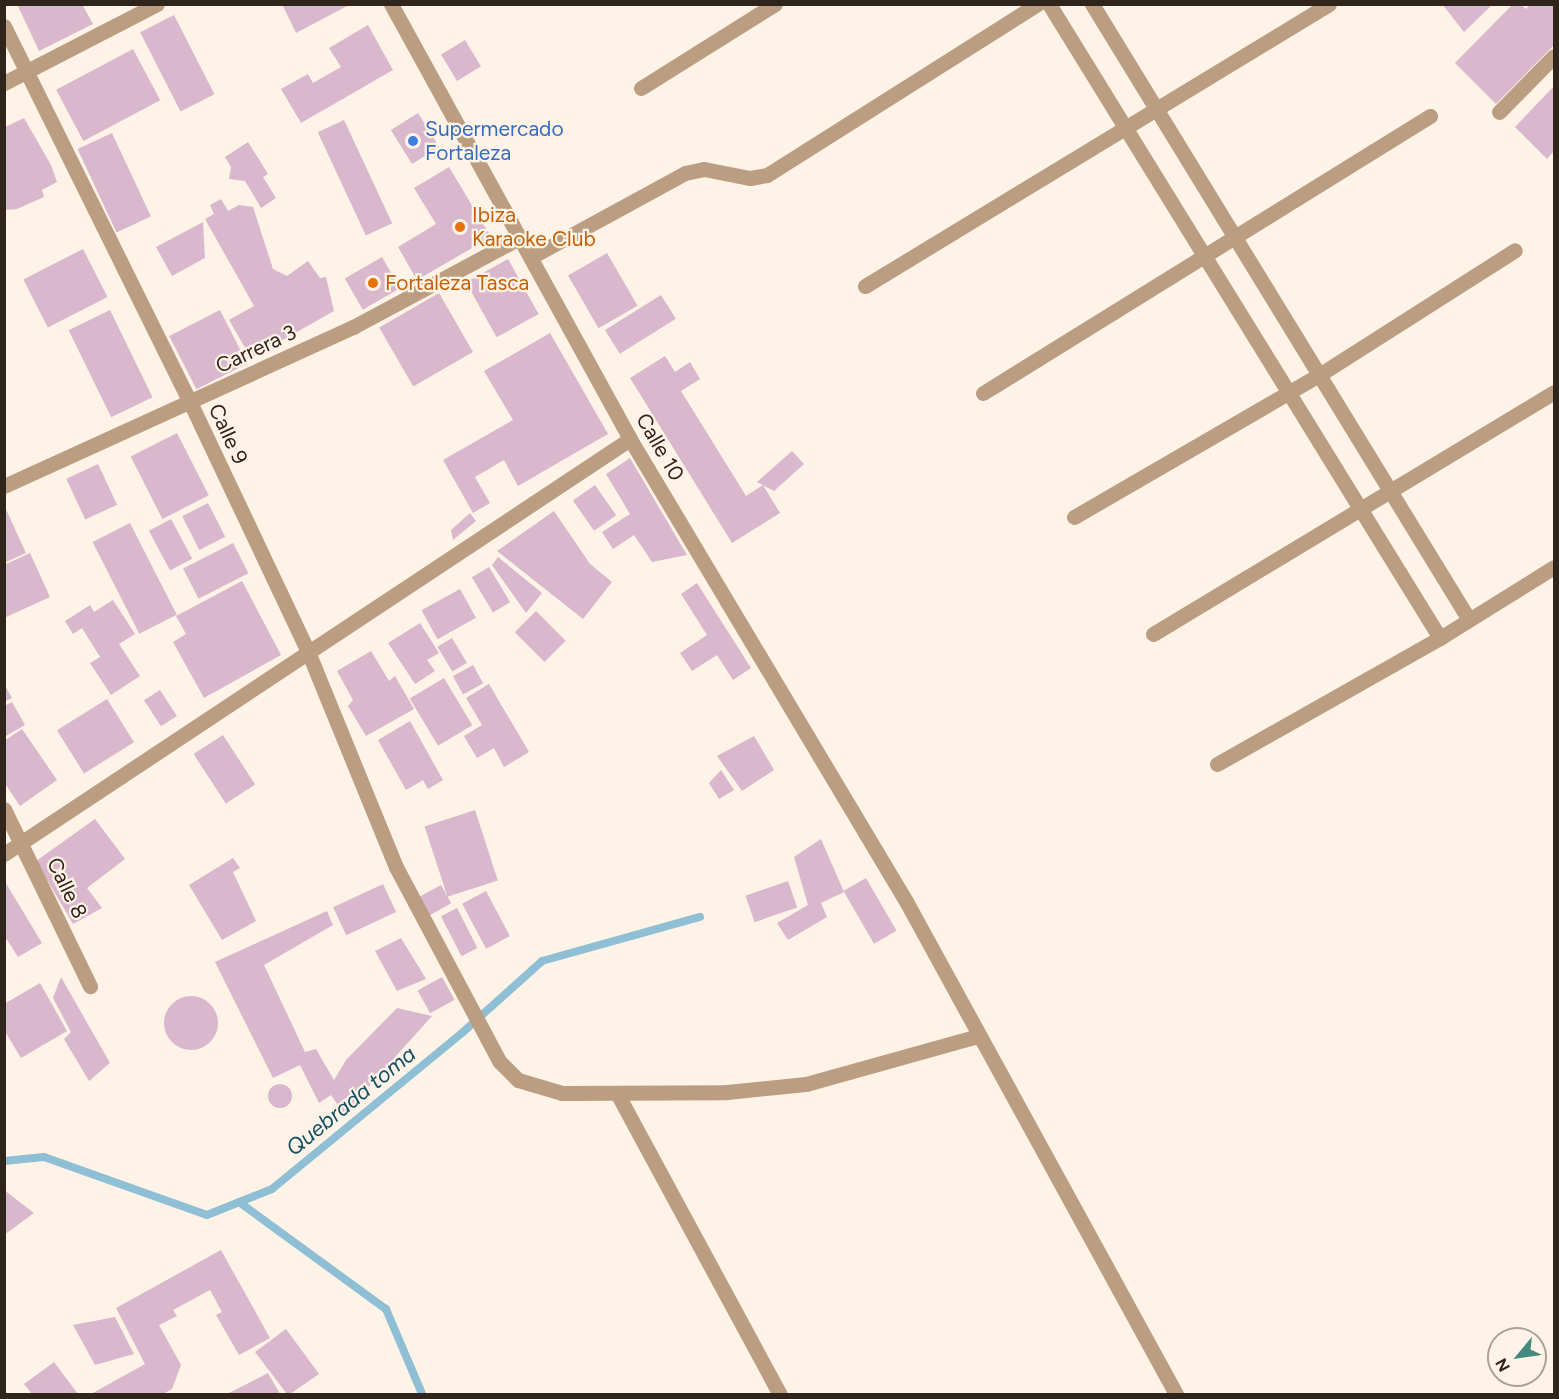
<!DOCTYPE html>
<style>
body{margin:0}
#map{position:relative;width:1559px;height:1399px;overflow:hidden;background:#fff3e8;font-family:Figtree,sans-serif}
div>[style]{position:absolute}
.stream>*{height:8px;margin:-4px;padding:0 4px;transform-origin:4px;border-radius:4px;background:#8fbfd4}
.building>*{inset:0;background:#d9b7cc;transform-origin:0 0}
.round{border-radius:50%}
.minor>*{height:15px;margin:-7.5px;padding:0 7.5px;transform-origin:7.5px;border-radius:7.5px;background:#bb9e81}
.dots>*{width:16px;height:16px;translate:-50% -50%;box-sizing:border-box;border:3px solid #fff3e8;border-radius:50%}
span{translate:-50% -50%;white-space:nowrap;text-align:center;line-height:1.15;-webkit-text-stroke:4.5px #fff3e8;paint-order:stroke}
.shop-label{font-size:21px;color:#366cbe}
.left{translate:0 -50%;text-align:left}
.food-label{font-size:21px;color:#c56008}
.street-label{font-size:21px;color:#30251b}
.water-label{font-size:22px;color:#125066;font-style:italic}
.frame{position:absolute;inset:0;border:6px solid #30251b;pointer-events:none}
.north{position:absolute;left:1487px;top:1327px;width:60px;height:60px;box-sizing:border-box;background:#fff3e8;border:2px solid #aca196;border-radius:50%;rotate:241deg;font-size:16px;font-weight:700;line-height:24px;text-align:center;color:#30251b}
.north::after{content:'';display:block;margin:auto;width:21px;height:27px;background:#448980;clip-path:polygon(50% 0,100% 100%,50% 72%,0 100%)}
</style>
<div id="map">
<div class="stream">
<div style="left:4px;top:1161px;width:40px;rotate:-5.7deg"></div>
<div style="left:44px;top:1157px;width:173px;rotate:19.6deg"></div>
<div style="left:207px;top:1215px;width:70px;rotate:-21.8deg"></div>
<div style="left:272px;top:1189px;width:247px;rotate:-39.4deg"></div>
<div style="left:463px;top:1032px;width:106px;rotate:-41.9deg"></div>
<div style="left:542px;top:961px;width:164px;rotate:-15.6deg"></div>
<div style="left:239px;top:1202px;width:182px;rotate:36.1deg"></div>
<div style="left:386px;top:1309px;width:92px;rotate:67deg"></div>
</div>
<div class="building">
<div style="clip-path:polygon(17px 4px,82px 4px,93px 24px,39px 51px)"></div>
<div style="clip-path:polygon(282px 4px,351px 4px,296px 33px)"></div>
<div style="clip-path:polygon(1442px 4px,1493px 4px,1464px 32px)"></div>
<div style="clip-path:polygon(1513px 4px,1520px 4px,1526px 9px,1530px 4px,1554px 4px,1554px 45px,1496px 104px,1455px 63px)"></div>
<div style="left:174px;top:15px;width:89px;height:38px;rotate:63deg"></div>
<div style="clip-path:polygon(368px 25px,393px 70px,301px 123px,281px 89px,308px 74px,313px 83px,341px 67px,329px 48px)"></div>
<div style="left:465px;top:40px;width:31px;height:28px;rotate:59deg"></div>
<div style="left:133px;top:49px;width:58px;height:87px;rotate:62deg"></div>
<div style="clip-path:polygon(1554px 86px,1554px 151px,1547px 159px,1515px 127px)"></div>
<div style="left:418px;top:113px;width:40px;height:32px;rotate:58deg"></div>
<div style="clip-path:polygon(24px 118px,51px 165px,57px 182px,42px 190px,44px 197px,17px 209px,5px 210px,5px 127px)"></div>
<div style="left:344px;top:120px;width:114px;height:29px;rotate:65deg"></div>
<div style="left:112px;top:133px;width:92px;height:38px;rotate:65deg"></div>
<div style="clip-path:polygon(248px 142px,268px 174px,263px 177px,276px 198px,261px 208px,245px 181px,229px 179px,231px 167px,225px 157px)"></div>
<div style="clip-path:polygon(449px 167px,491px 237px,417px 280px,398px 247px,436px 224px,414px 188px)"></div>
<div style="clip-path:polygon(221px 199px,228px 211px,239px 205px,253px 207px,273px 269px,287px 276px,308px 261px,320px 278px,326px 277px,334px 311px,251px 358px,229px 320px,254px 306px,205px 219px,214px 214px,210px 205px)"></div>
<div style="clip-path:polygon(203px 222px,205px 258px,172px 276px,156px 247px)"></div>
<div style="left:83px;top:249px;width:54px;height:67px;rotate:63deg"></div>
<div style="left:607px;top:253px;width:61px;height:45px;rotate:60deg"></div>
<div style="left:382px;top:257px;width:36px;height:43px;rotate:60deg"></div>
<div style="left:508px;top:259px;width:63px;height:48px;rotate:61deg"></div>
<div style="left:439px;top:293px;width:68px;height:69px;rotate:60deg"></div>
<div style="left:661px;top:295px;width:28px;height:66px;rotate:58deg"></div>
<div style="left:110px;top:310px;width:97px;height:46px;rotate:64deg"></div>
<div style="left:220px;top:310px;width:60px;height:57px;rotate:63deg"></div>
<div style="clip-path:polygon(550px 333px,608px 434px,518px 486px,504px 460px,475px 477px,490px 503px,473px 513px,443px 460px,513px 420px,484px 371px)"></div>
<div style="clip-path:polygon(665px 356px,675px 372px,690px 362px,700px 379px,681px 391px,746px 496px,763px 485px,780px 513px,732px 543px,630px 378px)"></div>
<div style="left:177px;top:433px;width:70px;height:52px;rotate:63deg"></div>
<div style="clip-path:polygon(792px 451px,804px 464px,774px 491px,757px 482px)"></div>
<div style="clip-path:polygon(630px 458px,687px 555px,652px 562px,634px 535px,613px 549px,602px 532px,630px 514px,606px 474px)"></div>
<div style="left:98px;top:464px;width:45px;height:35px;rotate:65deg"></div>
<div style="left:595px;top:485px;width:37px;height:27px;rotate:55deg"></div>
<div style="left:208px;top:503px;width:38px;height:29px;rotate:63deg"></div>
<div style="clip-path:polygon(4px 505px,26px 553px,4px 563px)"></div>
<div style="clip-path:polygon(554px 511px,590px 564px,612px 582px,583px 619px,497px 551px)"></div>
<div style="clip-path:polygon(470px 513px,476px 521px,453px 540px,451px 530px)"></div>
<div style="left:171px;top:519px;width:45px;height:25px;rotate:62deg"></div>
<div style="left:130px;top:523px;width:103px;height:42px;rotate:63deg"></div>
<div style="left:233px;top:543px;width:34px;height:56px;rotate:63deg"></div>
<div style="clip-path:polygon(30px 553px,50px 597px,4px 618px,4px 565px)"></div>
<div style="clip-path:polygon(498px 557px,542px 593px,526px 613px,492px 565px)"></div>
<div style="left:489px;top:567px;width:41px;height:20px;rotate:59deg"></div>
<div style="clip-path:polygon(242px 581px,281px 655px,204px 698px,173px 642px,186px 634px,176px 616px)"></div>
<div style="clip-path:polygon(697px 583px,751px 668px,733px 680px,717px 655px,692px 671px,680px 653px,707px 635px,681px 594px)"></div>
<div style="left:460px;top:589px;width:33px;height:44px;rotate:61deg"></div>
<div style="clip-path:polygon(113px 600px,135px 634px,119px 644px,140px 676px,111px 695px,90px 663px,100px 657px,82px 628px,73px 634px,65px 621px,90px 605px,94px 612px)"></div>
<div style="left:536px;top:611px;width:42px;height:30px;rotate:45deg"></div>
<div style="clip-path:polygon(420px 623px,439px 653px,427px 660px,435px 671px,415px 684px,388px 643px)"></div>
<div style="left:452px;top:638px;width:29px;height:17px;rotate:59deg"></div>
<div style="clip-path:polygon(371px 651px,389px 681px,395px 676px,414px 709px,366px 736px,348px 706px,353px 700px,337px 671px)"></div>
<div style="left:473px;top:665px;width:21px;height:23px;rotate:61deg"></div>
<div style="left:444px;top:678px;width:55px;height:40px;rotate:59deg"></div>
<div style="clip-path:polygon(4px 684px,12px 698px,4px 702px)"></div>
<div style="clip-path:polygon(489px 684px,529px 752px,504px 767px,494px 748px,477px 758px,464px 736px,482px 725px,466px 698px)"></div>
<div style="left:160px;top:690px;width:31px;height:19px;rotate:57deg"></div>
<div style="left:107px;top:699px;width:51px;height:59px;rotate:58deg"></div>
<div style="clip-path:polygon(12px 702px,25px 725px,4px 737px,4px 706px)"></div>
<div style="clip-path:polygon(410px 721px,443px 780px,428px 789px,423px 780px,406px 790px,378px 740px)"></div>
<div style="clip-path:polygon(22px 729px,57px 780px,20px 806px,4px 782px,4px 741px)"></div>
<div style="left:223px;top:735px;width:59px;height:35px;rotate:57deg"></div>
<div style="clip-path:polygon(754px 736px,774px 770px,742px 791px,717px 756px)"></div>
<div style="clip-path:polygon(721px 770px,734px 790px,719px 799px,709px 783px)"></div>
<div style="left:475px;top:810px;width:74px;height:53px;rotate:72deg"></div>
<div style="clip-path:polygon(95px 819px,125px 859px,87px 888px,102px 908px,73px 924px,36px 861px)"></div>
<div style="clip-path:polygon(821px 839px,844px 892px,821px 903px,827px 917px,788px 940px,777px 923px,808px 905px,794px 857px)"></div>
<div style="clip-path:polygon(233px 858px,240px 868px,233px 872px,256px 921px,222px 940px,189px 885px)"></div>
<div style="left:866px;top:878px;width:61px;height:26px;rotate:60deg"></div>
<div style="clip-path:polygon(4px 880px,42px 943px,18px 957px,4px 935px)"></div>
<div style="left:788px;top:881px;width:28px;height:45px;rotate:71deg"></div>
<div style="left:383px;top:884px;width:31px;height:55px;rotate:65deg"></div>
<div style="left:441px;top:885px;width:21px;height:25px;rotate:61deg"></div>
<div style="left:486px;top:891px;width:51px;height:27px;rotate:62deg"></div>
<div style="left:457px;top:908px;width:45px;height:18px;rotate:63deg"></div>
<div style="clip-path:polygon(327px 911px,333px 925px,264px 965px,305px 1052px,316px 1049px,334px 1080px,346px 1060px,397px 1008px,432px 1016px,344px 1114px,331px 1095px,319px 1103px,300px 1065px,273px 1078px,215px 962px)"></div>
<div style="clip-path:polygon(401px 938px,426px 979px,397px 991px,375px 951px)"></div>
<div style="clip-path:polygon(61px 977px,110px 1063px,89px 1081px,64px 1039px,71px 1032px,53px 998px)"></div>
<div style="left:442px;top:977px;width:26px;height:28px;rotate:61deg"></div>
<div style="clip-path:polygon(40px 983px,67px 1031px,21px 1058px,4px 1030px,4px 1004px)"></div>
<div class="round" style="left:164px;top:996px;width:54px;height:54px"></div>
<div class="round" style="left:268px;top:1084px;width:24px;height:24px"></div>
<div style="clip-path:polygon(4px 1190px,34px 1213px,4px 1235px)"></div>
<div style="clip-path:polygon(221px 1250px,270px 1338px,239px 1355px,216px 1315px,222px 1312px,210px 1290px,173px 1310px,177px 1316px,159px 1325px,181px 1365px,172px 1389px,163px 1394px,91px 1394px,145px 1364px,116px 1308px)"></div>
<div style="clip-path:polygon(115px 1317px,134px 1354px,95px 1365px,73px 1325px)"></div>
<div style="clip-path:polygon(286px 1329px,319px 1374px,290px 1394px,287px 1394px,255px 1352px)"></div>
<div style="clip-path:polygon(54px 1362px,78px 1394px,32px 1394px,24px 1384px)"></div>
<div style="clip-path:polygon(268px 1373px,280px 1394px,227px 1394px)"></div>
</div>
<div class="minor">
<div style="left:391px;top:4px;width:496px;rotate:61.2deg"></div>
<div style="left:630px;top:439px;width:540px;rotate:59.16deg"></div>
<div style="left:907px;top:903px;width:560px;rotate:61.28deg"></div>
<div style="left:1049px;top:4px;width:745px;rotate:58.34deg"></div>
<div style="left:1092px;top:4px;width:720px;rotate:58.52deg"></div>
<div style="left:4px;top:26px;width:419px;rotate:63.7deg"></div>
<div style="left:190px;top:402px;width:279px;rotate:64.7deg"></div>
<div style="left:309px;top:654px;width:230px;rotate:67.8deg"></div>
<div style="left:396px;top:867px;width:220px;rotate:62deg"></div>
<div style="left:499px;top:1061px;width:27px;rotate:45deg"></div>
<div style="left:518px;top:1080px;width:46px;rotate:16.5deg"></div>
<div style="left:562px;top:1093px;width:165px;rotate:-0.3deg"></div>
<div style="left:727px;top:1092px;width:79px;rotate:-5.8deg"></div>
<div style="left:806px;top:1084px;width:179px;rotate:-15.6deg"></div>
<div style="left:4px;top:83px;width:172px;rotate:-27.3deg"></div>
<div style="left:641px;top:88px;width:158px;rotate:-32.1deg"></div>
<div style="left:1499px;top:112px;width:78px;rotate:-45.5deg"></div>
<div style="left:531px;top:257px;width:175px;rotate:-28.6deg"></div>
<div style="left:685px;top:173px;width:19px;rotate:-12deg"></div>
<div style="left:704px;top:169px;width:47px;rotate:11.1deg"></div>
<div style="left:750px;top:178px;width:17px;rotate:-10deg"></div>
<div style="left:767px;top:175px;width:320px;rotate:-32.3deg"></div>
<div style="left:865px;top:286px;width:543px;rotate:-31.29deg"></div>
<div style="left:983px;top:393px;width:526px;rotate:-31.79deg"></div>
<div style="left:4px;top:486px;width:384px;rotate:-24.5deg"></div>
<div style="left:353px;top:327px;width:188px;rotate:-28.2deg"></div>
<div style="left:1074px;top:517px;width:283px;rotate:-30.1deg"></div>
<div style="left:1319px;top:375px;width:232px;rotate:-32.5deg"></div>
<div style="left:1153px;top:634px;width:468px;rotate:-31.1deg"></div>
<div style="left:1217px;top:764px;width:256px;rotate:-29.5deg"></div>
<div style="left:1440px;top:638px;width:134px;rotate:-31.9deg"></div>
<div style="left:4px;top:809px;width:197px;rotate:64.1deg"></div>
<div style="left:4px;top:854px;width:751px;rotate:-33.54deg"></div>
<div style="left:618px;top:1095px;width:340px;rotate:61.6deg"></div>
</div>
<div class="dots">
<div style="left:413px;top:141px;background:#3f7fe0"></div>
<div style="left:460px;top:227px;background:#e8710a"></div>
<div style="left:373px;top:283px;background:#e8710a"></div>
</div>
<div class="shop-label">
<span class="left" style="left:425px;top:141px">Supermercado<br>Fortaleza</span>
</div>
<div class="food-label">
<span class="left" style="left:472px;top:227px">Ibiza<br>Karaoke Club</span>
<span class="left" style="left:385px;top:283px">Fortaleza Tasca</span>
</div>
<div class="street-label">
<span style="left:256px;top:349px;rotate:-25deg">Carrera 3</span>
<span style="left:228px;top:434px;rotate:65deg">Calle 9</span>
<span style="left:660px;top:447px;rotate:60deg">Calle 10</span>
<span style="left:67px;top:888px;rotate:64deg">Calle 8</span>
</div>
<div class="water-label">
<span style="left:351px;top:1101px;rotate:-39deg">Quebrada toma</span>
</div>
<div class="frame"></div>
<div class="north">N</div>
</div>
